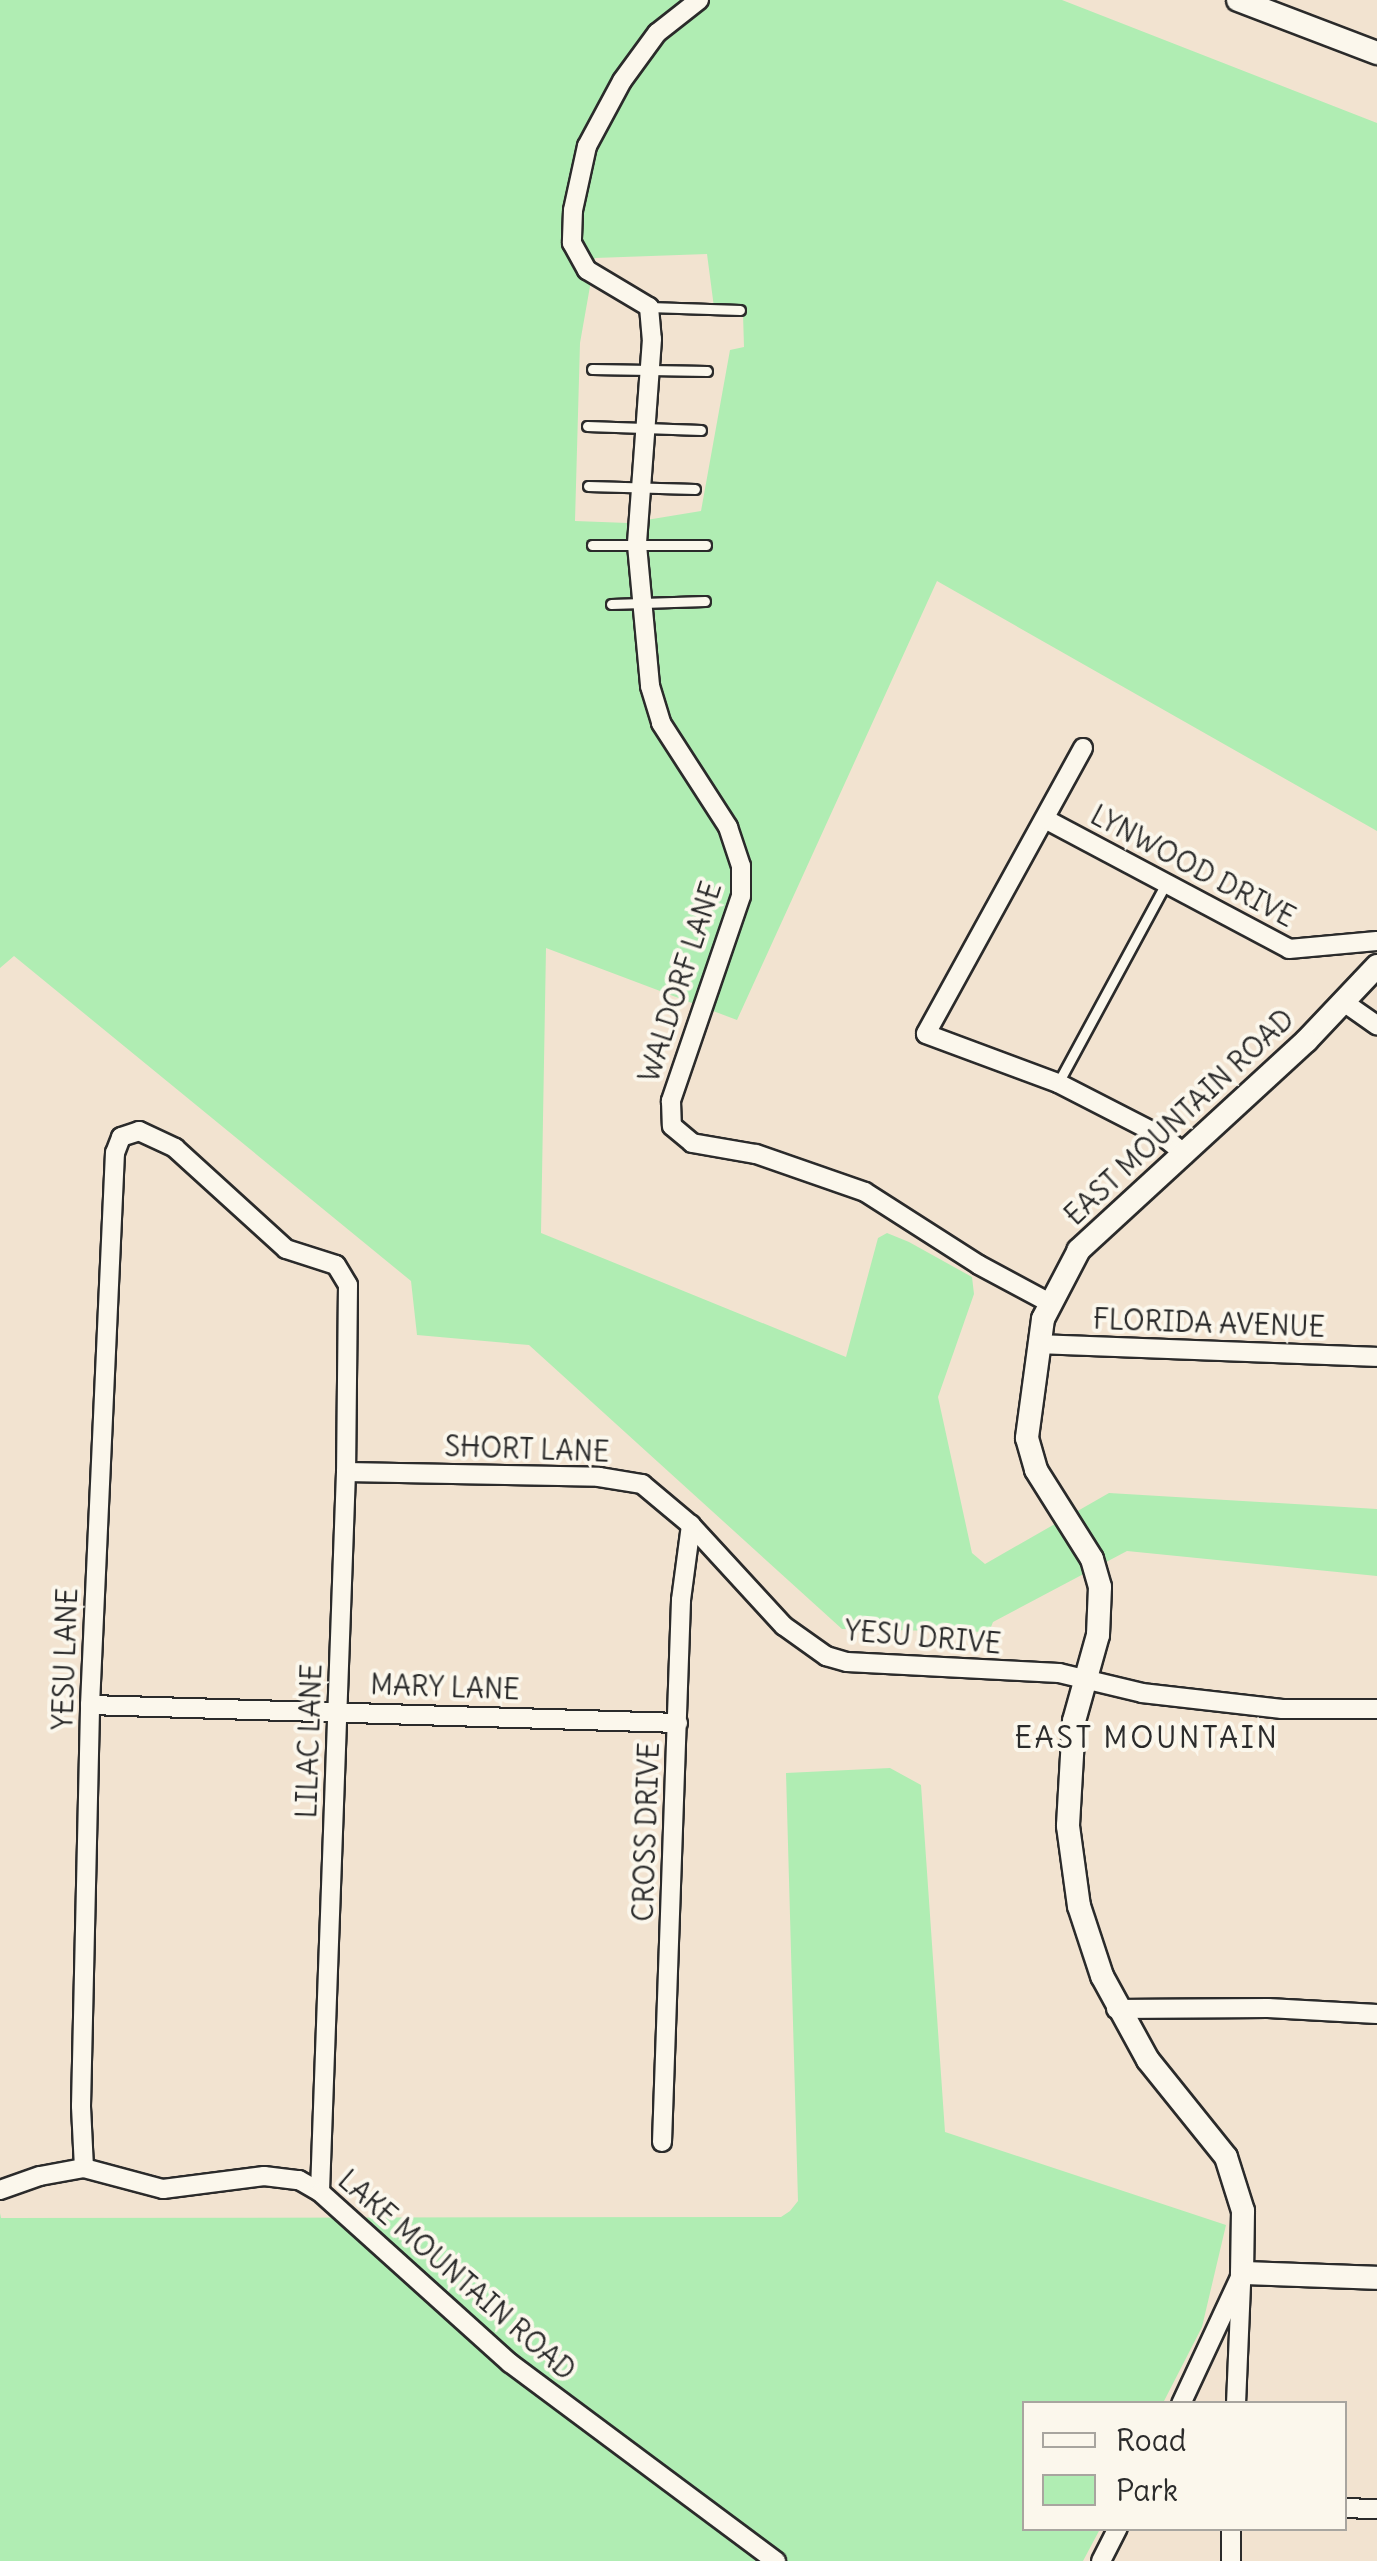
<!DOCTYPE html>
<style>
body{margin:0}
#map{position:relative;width:1377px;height:2561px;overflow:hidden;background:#f2e3d0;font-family:Delius,sans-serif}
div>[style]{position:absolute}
.green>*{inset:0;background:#b0edb3}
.roads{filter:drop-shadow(2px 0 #2b2b2b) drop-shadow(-2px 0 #2b2b2b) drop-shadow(0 2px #2b2b2b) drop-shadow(0 -2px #2b2b2b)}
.service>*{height:9px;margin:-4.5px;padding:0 4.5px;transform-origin:4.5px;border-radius:4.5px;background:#fbf7ec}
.minor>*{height:18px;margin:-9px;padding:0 9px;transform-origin:9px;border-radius:9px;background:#fbf7ec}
.tertiary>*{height:22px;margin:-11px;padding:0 11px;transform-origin:11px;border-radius:11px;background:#fbf7ec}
span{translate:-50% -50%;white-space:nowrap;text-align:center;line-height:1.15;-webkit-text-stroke:8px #fbf7ec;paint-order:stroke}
.street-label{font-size:28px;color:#2b2b2b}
.neighbourhood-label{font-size:30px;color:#2b2b2b;letter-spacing:2.5px}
.legend{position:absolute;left:1022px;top:2401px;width:325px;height:130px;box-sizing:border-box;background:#fbf7ec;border:2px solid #a8a59f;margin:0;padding:12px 18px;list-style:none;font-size:30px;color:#2b2b2b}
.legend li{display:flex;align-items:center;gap:20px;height:50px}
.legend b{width:50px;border:2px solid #a8a59f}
</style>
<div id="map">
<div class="green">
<div style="clip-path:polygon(evenodd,0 0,1062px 0,1377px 123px,1377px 831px,937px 581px,737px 1020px,546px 948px,541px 1233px,846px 1357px,878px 1238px,887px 1233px,909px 1242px,972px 1277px,974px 1294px,938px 1397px,972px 1553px,985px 1564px,1109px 1493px,1377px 1509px,1377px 1576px,1127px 1551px,993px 1622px,989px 1632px,842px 1629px,529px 1345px,417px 1335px,411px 1281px,14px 956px,0 968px,0 0,707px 254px,715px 315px,743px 314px,744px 347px,730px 350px,701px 511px,628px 523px,575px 521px,580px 343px,595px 258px,707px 254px)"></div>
<div style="clip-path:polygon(890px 1768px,921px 1785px,945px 2132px,1226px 2225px,1202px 2327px,1163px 2403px,1024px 2404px,1024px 2528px,1100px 2529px,1083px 2561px,0 2561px,0 2213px,1px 2218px,781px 2217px,790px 2211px,798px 2201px,786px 1773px)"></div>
</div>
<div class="roads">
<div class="service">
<div style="left:649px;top:307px;width:91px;rotate:1.9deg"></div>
<div style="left:592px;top:369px;width:115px;rotate:1deg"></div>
<div style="left:587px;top:426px;width:114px;rotate:2deg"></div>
<div style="left:588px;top:486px;width:107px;rotate:1.6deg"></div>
<div style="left:592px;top:545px;width:114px"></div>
<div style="left:611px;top:604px;width:94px;rotate:-1.8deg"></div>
<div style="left:1058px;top:1083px;width:227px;rotate:-61.6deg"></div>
</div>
<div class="minor">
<div style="left:699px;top:0;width:53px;rotate:141.8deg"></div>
<div style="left:657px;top:33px;width:59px;rotate:126.1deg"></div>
<div style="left:622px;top:81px;width:74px;rotate:118.3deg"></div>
<div style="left:587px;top:146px;width:66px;rotate:102.3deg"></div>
<div style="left:573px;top:210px;width:33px;rotate:92deg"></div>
<div style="left:572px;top:243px;width:31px;rotate:61deg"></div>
<div style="left:587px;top:270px;width:72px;rotate:30.8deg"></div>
<div style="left:649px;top:307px;width:32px;rotate:85deg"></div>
<div style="left:652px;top:339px;width:207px;rotate:94.2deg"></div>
<div style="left:637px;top:545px;width:142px;rotate:84.7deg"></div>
<div style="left:650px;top:686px;width:39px;rotate:73deg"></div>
<div style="left:661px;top:723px;width:124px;rotate:57.2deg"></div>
<div style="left:728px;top:827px;width:41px;rotate:71.6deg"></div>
<div style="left:741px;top:866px;width:30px;rotate:90deg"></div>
<div style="left:741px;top:896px;width:217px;rotate:108.9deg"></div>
<div style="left:671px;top:1101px;width:25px;rotate:88deg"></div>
<div style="left:672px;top:1126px;width:26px;rotate:40deg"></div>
<div style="left:692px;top:1143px;width:65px;rotate:9.8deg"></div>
<div style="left:756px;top:1154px;width:115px;rotate:19.2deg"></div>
<div style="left:865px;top:1192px;width:135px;rotate:32.6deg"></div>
<div style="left:979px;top:1265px;width:78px;rotate:28.2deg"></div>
<div style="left:1083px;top:748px;width:326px;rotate:118.8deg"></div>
<div style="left:926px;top:1034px;width:141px;rotate:20.4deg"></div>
<div style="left:1058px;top:1083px;width:120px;rotate:27.2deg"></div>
<div style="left:1165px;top:1138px;width:26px;rotate:39deg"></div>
<div style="left:1045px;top:819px;width:276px;rotate:28deg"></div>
<div style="left:1289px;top:949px;width:88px;rotate:-5.2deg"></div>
<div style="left:1345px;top:1003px;width:39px;rotate:35deg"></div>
<div style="left:1039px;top:1344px;width:338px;rotate:2.2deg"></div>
<div style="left:346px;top:1472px;width:253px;rotate:1.1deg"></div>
<div style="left:599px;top:1477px;width:44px;rotate:9.2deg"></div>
<div style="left:642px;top:1484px;width:64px;rotate:39.9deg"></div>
<div style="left:691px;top:1525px;width:137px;rotate:47.4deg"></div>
<div style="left:784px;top:1626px;width:52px;rotate:35.5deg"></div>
<div style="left:826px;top:1656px;width:22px;rotate:16deg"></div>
<div style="left:847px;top:1662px;width:212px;rotate:3deg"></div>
<div style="left:1059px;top:1673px;width:85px;rotate:13.5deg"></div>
<div style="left:1142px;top:1693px;width:141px;rotate:6.5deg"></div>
<div style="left:1282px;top:1709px;width:95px"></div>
<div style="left:90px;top:1705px;width:588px;rotate:1.75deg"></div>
<div style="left:1116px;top:2009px;width:152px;rotate:-0.4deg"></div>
<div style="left:1268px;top:2008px;width:109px;rotate:3.2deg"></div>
<div style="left:662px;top:2142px;width:542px;rotate:-87.99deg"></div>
<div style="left:681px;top:1600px;width:76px;rotate:-82.4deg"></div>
<div style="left:84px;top:2168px;width:62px;rotate:-92.8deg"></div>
<div style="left:81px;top:2106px;width:401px;rotate:-88.7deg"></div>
<div style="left:90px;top:1705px;width:553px;rotate:-87.41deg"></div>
<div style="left:115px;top:1153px;width:17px;rotate:-69deg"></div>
<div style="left:121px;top:1137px;width:19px;rotate:-18deg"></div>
<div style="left:139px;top:1131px;width:40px;rotate:25deg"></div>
<div style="left:175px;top:1148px;width:150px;rotate:42.3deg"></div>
<div style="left:286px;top:1249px;width:52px;rotate:17.7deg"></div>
<div style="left:336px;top:1265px;width:23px;rotate:59deg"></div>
<div style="left:348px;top:1285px;width:187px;rotate:90.6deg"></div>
<div style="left:346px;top:1472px;width:720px;rotate:92.07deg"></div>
<div style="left:0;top:2190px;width:42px;rotate:-19.3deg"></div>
<div style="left:40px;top:2176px;width:45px;rotate:-10.3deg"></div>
<div style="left:84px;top:2168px;width:82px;rotate:14.9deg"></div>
<div style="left:163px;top:2189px;width:102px;rotate:-7.3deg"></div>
<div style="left:264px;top:2176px;width:35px;rotate:7deg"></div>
<div style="left:299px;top:2180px;width:24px;rotate:30deg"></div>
<div style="left:320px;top:2192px;width:256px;rotate:42deg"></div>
<div style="left:510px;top:2363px;width:332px;rotate:36.7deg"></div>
<div style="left:1181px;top:2404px;width:145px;rotate:-65deg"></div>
<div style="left:1236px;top:2404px;width:120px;rotate:-87.6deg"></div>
<div style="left:1344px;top:2508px;width:33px;rotate:2deg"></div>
<div style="left:1101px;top:2561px;width:37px;rotate:-63deg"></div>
<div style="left:1231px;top:2561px;width:33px;rotate:-90deg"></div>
</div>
<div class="tertiary">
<div style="left:1238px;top:0;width:149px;rotate:20.9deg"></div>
<div style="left:1377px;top:966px;width:103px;rotate:133.4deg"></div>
<div style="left:1306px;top:1041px;width:309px;rotate:137.4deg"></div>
<div style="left:1079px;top:1250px;width:78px;rotate:117.6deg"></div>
<div style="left:1043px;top:1319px;width:120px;rotate:97.7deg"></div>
<div style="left:1027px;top:1438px;width:33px;rotate:74deg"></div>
<div style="left:1036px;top:1470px;width:105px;rotate:57.8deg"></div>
<div style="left:1092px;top:1559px;width:29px;rotate:74deg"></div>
<div style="left:1100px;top:1587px;width:48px;rotate:92.4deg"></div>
<div style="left:1098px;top:1635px;width:89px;rotate:105.6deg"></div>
<div style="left:1074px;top:1721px;width:105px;rotate:93.3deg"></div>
<div style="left:1068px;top:1826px;width:81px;rotate:82.2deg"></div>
<div style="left:1079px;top:1906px;width:74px;rotate:71.8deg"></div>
<div style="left:1102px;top:1976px;width:96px;rotate:61.3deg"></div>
<div style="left:1148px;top:2060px;width:124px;rotate:51.2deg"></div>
<div style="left:1226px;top:2157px;width:57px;rotate:72.5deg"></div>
<div style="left:1243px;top:2211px;width:62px;rotate:90.9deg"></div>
<div style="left:1242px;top:2273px;width:135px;rotate:2.1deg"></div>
</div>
</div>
<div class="street-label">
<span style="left:1193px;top:866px;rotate:28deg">LYNWOOD DRIVE</span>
<span style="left:680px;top:982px;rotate:-72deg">WALDORF LANE</span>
<span style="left:1179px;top:1117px;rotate:-43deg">EAST MOUNTAIN ROAD</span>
<span style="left:1209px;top:1323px;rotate:2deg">FLORIDA AVENUE</span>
<span style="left:527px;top:1449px;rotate:2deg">SHORT LANE</span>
<span style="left:923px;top:1637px;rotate:5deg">YESU DRIVE</span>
<span style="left:65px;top:1659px;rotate:-88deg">YESU LANE</span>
<span style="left:445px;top:1687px;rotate:2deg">MARY LANE</span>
<span style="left:309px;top:1741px;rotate:-88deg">LILAC LANE</span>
<span style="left:646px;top:1832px;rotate:-88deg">CROSS DRIVE</span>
<span style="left:457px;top:2275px;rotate:41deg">LAKE MOUNTAIN ROAD</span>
</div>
<div class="neighbourhood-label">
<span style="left:1147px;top:1737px">EAST MOUNTAIN</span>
</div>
<ul class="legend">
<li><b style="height:12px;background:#fbf7ec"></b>Road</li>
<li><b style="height:28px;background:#b0edb3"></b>Park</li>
</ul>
</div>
